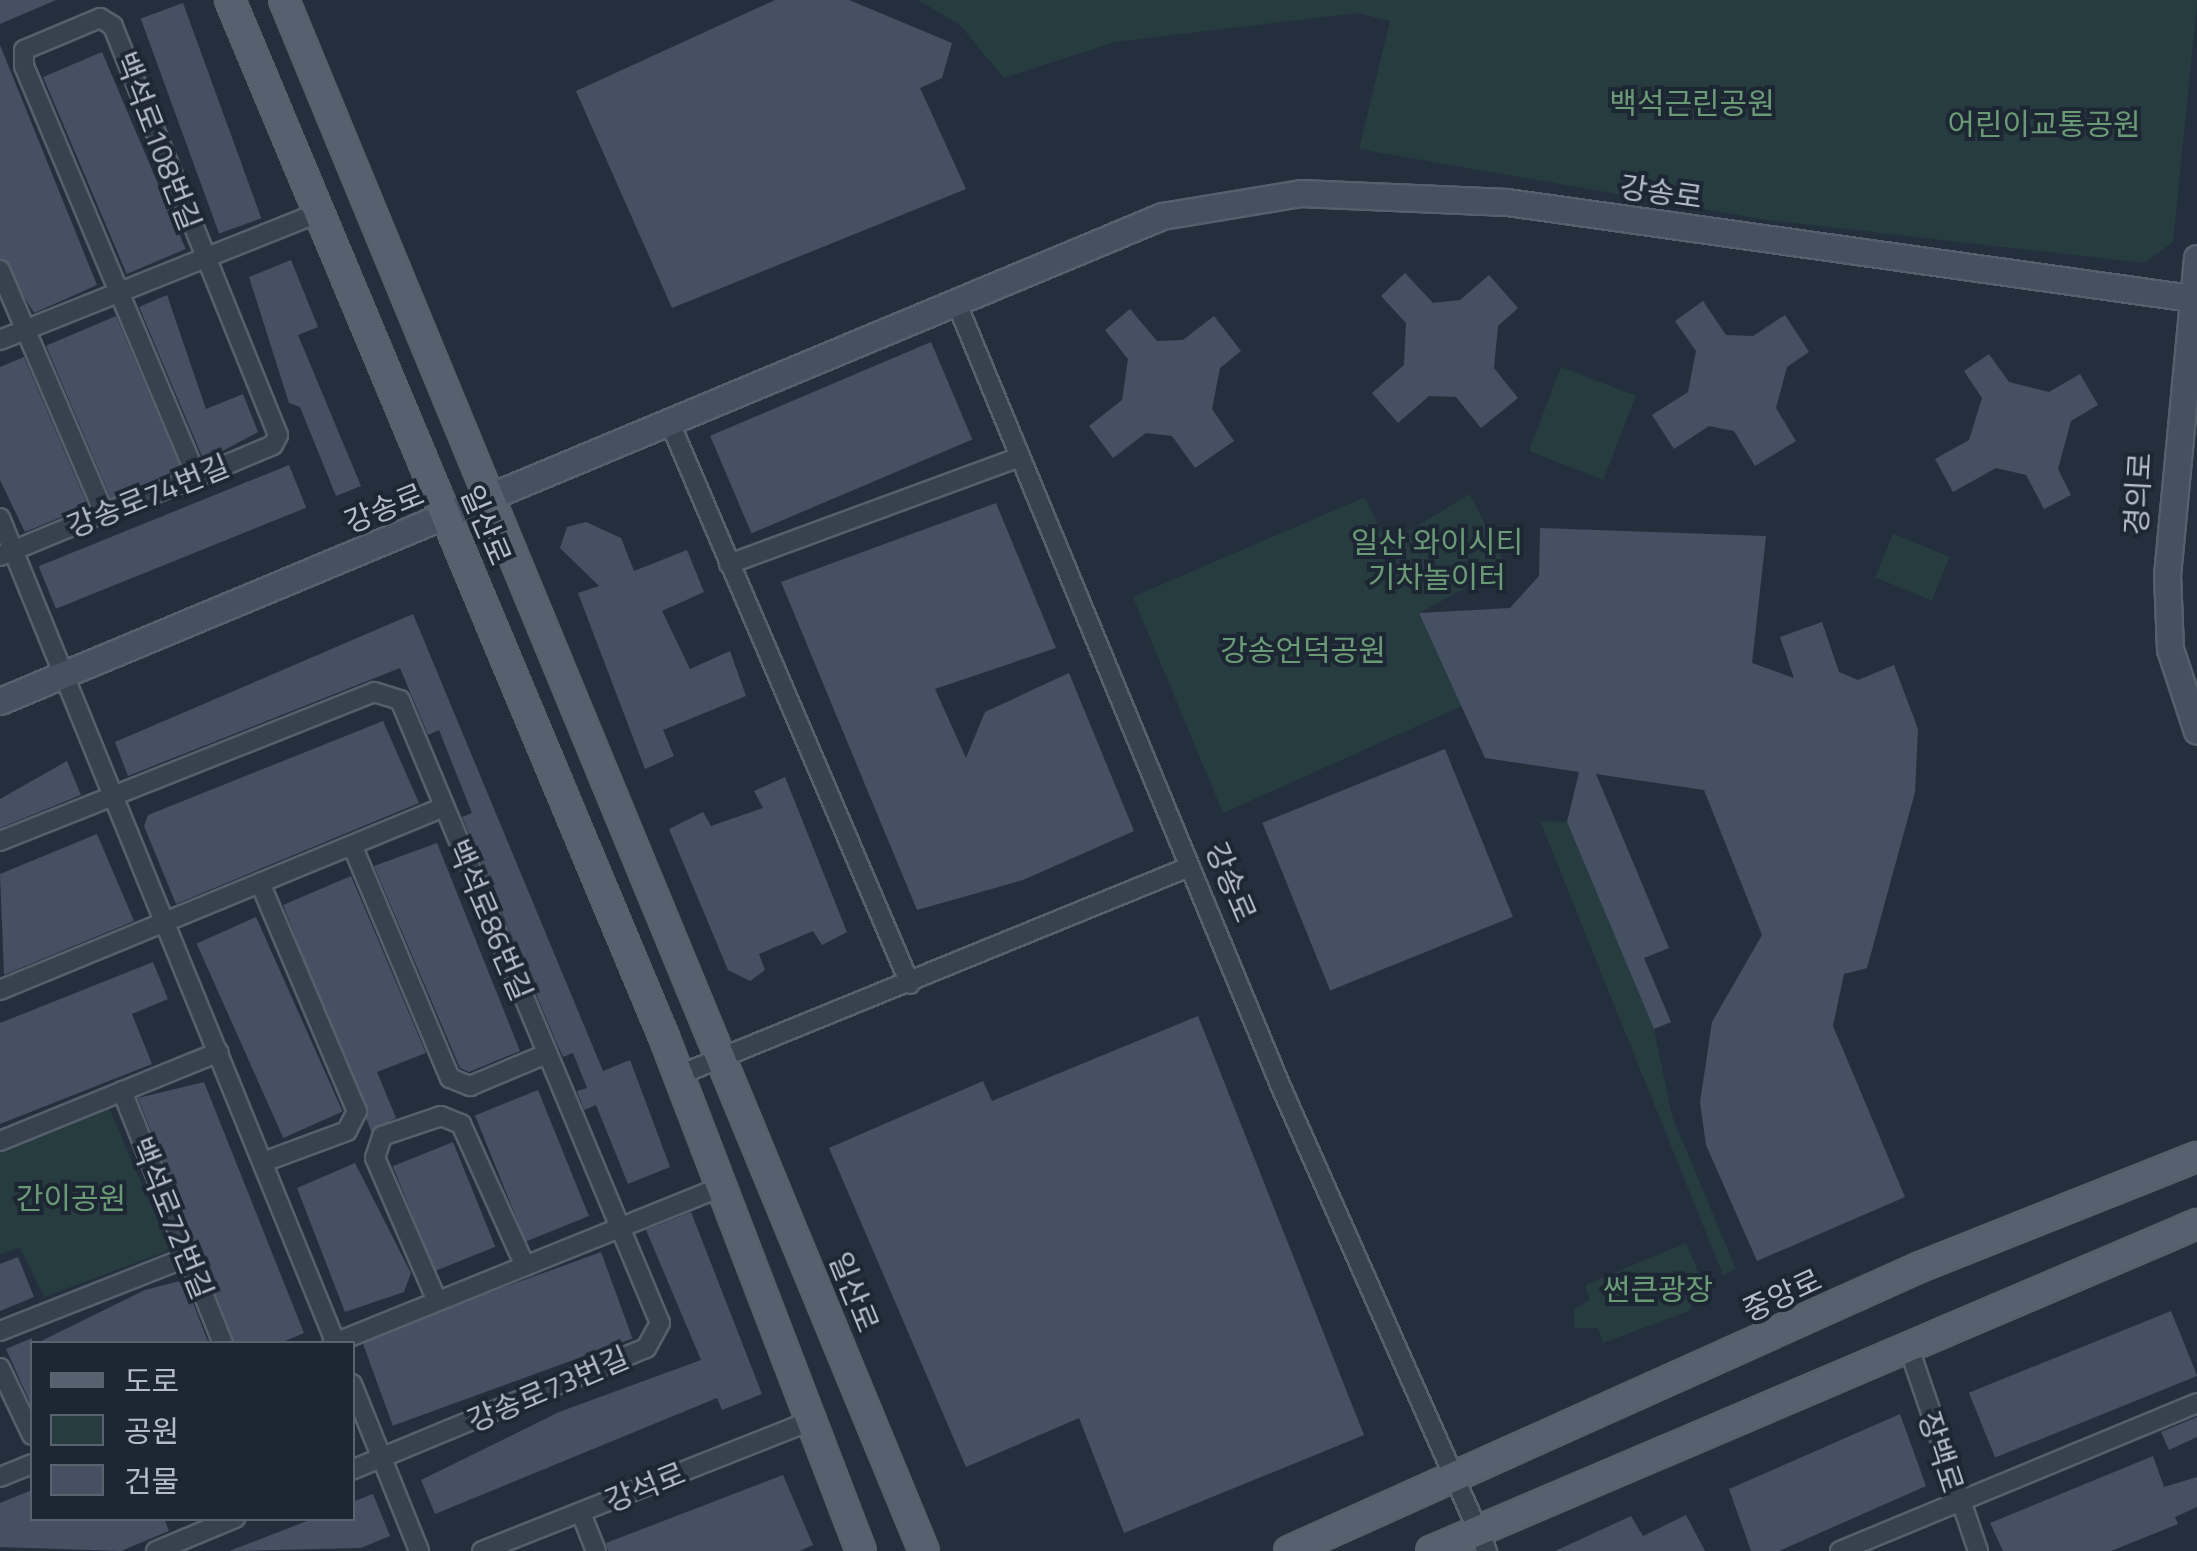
<!DOCTYPE html>
<meta charset="utf-8">
<style>
body{margin:0}
#map{position:relative;width:2197px;height:1551px;overflow:hidden;background:#242f3e;font-family:"Titillium Web","Noto Sans KR",sans-serif}
div>[style]{position:absolute}
.green>*{inset:0;background:#263c3f;transform-origin:0 0}
.building>*{inset:0;background:#455162;transform-origin:0 0}
.roads{filter:drop-shadow(2px 0 #565f6c) drop-shadow(-2px 0 #565f6c) drop-shadow(0 2px #565f6c) drop-shadow(0 -2px #565f6c)}
.street>*{height:18px;margin:-9px;padding:0 9px;transform-origin:9px;border-radius:9px;background:#38414e}
.secondary>*{height:25px;margin:-12.5px;padding:0 12.5px;transform-origin:12.5px;border-radius:12.5px;background:#465061}
.primary>*{height:28px;margin:-14px;padding:0 14px;transform-origin:14px;border-radius:14px;background:#56606e}
span{translate:-50% -50%;white-space:nowrap;text-align:center;line-height:1.15;-webkit-text-stroke:8px #1d2633;paint-order:stroke}
.park-label{font-size:30px;color:#6b9a76}
.street-label{font-size:30px;color:#b4bcc9}
.legend{position:absolute;left:30px;top:1341px;width:325px;height:180px;box-sizing:border-box;background:#1d2633;border:2px solid #59626f;margin:0;padding:12px 18px;list-style:none;font-size:30px;color:#b4bcc9}
.legend li{display:flex;align-items:center;gap:20px;height:50px}
.legend b{width:50px;border:2px solid #59626f}
</style>
<div id="map">
<div class="green">
<div style="clip-path:polygon(918px 0,2197px 0,2197px 4px,2173px 242px,2145px 263px,1766px 220px,1359px 149px,1390px 21px,1358px 13px,1115px 42px,1004px 78px,960px 25px)"></div>
<div style="left:1561px;top:367px;width:80px;height:90px;rotate:21deg"></div>
<div style="clip-path:polygon(1470px 494px,1506px 566px,1419px 613px,1462px 706px,1223px 813px,1133px 597px,1365px 497px,1387px 544px)"></div>
<div style="left:1893px;top:534px;width:61px;height:47px;rotate:22deg"></div>
<div style="clip-path:polygon(1540px 821px,1567px 822px,1654px 1029px,1672px 1116px,1736px 1269px,1723px 1275px)"></div>
<div style="clip-path:polygon(109px 1108px,170px 1250px,44px 1297px,20px 1248px,0 1254px,0 1150px)"></div>
<div style="clip-path:polygon(1686px 1243px,1704px 1285px,1689px 1311px,1603px 1343px,1598px 1328px,1575px 1328px,1574px 1309px,1590px 1300px,1585px 1285px)"></div>
</div>
<div class="building">
<div style="clip-path:polygon(0 0,56px 0,0 24px)"></div>
<div style="clip-path:polygon(775px 0,849px 0,952px 43px,942px 78px,920px 88px,966px 189px,672px 308px,576px 91px)"></div>
<div style="left:183px;top:3px;width:229px;height:45px;rotate:70deg"></div>
<div style="clip-path:polygon(0 45px,97px 285px,34px 313px,0 258px)"></div>
<div style="left:102px;top:52px;width:214px;height:64px;rotate:67deg"></div>
<div style="clip-path:polygon(291px 260px,318px 327px,298px 335px,361px 486px,336px 496px,300px 407px,289px 403px,249px 277px)"></div>
<div style="clip-path:polygon(1405px 273px,1433px 303px,1460px 300px,1489px 275px,1518px 308px,1498px 326px,1494px 368px,1518px 398px,1481px 428px,1456px 397px,1429px 396px,1398px 423px,1372px 393px,1404px 365px,1406px 323px,1381px 296px)"></div>
<div style="clip-path:polygon(167px 295px,206px 409px,243px 394px,258px 432px,204px 461px,139px 307px)"></div>
<div style="clip-path:polygon(1703px 301px,1726px 335px,1753px 336px,1785px 315px,1809px 352px,1787px 367px,1776px 408px,1796px 441px,1755px 466px,1734px 431px,1709px 426px,1674px 449px,1652px 415px,1688px 392px,1696px 351px,1675px 321px)"></div>
<div style="clip-path:polygon(1130px 309px,1157px 341px,1183px 340px,1214px 316px,1241px 351px,1220px 368px,1212px 409px,1234px 441px,1195px 468px,1172px 436px,1146px 433px,1113px 458px,1089px 426px,1122px 400px,1128px 359px,1105px 330px)"></div>
<div style="left:116px;top:316px;width:166px;height:76px;rotate:67deg"></div>
<div style="left:931px;top:342px;width:106px;height:240px;rotate:67deg"></div>
<div style="clip-path:polygon(1989px 354px,2009px 382px,2049px 392px,2080px 374px,2098px 405px,2071px 421px,2058px 469px,2071px 495px,2044px 509px,2026px 475px,1996px 468px,1953px 492px,1935px 459px,1969px 440px,1982px 398px,1964px 371px)"></div>
<div style="clip-path:polygon(24px 357px,88px 506px,25px 532px,0 480px,0 367px)"></div>
<div style="left:289px;top:465px;width:46px;height:270px;rotate:68deg"></div>
<div style="clip-path:polygon(996px 503px,1056px 648px,935px 689px,966px 758px,985px 712px,1069px 673px,1134px 831px,1023px 880px,917px 910px,781px 582px)"></div>
<div style="clip-path:polygon(586px 522px,621px 538px,634px 571px,687px 550px,704px 592px,662px 611px,690px 669px,730px 651px,746px 696px,663px 730px,674px 756px,645px 769px,578px 593px,599px 586px,560px 548px,567px 527px)"></div>
<div style="clip-path:polygon(1540px 528px,1766px 536px,1752px 663px,1794px 678px,1780px 637px,1822px 622px,1839px 672px,1858px 680px,1894px 665px,1918px 729px,1915px 792px,1867px 968px,1844px 974px,1833px 1026px,1905px 1197px,1757px 1261px,1706px 1145px,1700px 1102px,1712px 1022px,1762px 935px,1704px 790px,1596px 774px,1669px 948px,1644px 958px,1671px 1022px,1654px 1029px,1567px 822px,1579px 772px,1485px 758px,1419px 613px,1510px 608px,1539px 576px)"></div>
<div style="clip-path:polygon(413px 614px,603px 1071px,630px 1060px,670px 1167px,628px 1184px,596px 1105px,584px 1110px,577px 1091px,587px 1088px,573px 1053px,563px 1057px,557px 1044px,462px 817px,472px 813px,439px 730px,428px 735px,400px 668px,128px 776px,115px 742px)"></div>
<div style="clip-path:polygon(383px 721px,419px 803px,176px 904px,144px 826px,148px 815px)"></div>
<div style="left:1445px;top:749px;width:181px;height:197px;rotate:68deg"></div>
<div style="clip-path:polygon(67px 761px,81px 795px,0 828px,0 799px)"></div>
<div style="clip-path:polygon(785px 777px,847px 932px,822px 945px,813px 931px,759px 954px,765px 970px,750px 981px,728px 970px,669px 829px,703px 812px,711px 826px,763px 808px,754px 791px)"></div>
<div style="clip-path:polygon(97px 834px,134px 921px,4px 975px,0 874px)"></div>
<div style="clip-path:polygon(437px 843px,520px 1051px,469px 1072px,460px 1068px,374px 866px)"></div>
<div style="clip-path:polygon(351px 876px,426px 1053px,377px 1072px,396px 1118px,371px 1131px,283px 905px)"></div>
<div style="left:256px;top:917px;width:213px;height:65px;rotate:66deg"></div>
<div style="clip-path:polygon(153px 962px,168px 999px,132px 1014px,152px 1064px,0 1124px,0 1023px)"></div>
<div style="clip-path:polygon(1198px 1016px,1364px 1435px,1124px 1533px,1079px 1418px,966px 1467px,829px 1148px,983px 1081px,992px 1101px)"></div>
<div style="clip-path:polygon(204px 1082px,304px 1333px,278px 1344px,235px 1344px,138px 1098px)"></div>
<div style="left:538px;top:1090px;width:136px;height:68px;rotate:68deg"></div>
<div style="left:453px;top:1142px;width:113px;height:65px;rotate:68deg"></div>
<div style="clip-path:polygon(355px 1163px,411px 1273px,404px 1292px,345px 1312px,297px 1188px)"></div>
<div style="clip-path:polygon(691px 1212px,762px 1394px,722px 1410px,717px 1398px,435px 1514px,421px 1480px,559px 1412px,701px 1360px,646px 1230px)"></div>
<div style="left:601px;top:1252px;width:92px;height:255px;rotate:70deg"></div>
<div style="clip-path:polygon(18px 1257px,34px 1297px,0 1311px,0 1264px)"></div>
<div style="clip-path:polygon(184px 1280px,209px 1344px,35px 1344px,145px 1290px)"></div>
<div style="left:2171px;top:1311px;width:70px;height:218px;rotate:68deg"></div>
<div style="clip-path:polygon(32px 1338px,32px 1407px,6px 1349px)"></div>
<div style="clip-path:polygon(1900px 1414px,1926px 1486px,1779px 1551px,1751px 1551px,1729px 1489px)"></div>
<div style="clip-path:polygon(2197px 1417px,2197px 1437px,2169px 1450px,2161px 1432px)"></div>
<div style="clip-path:polygon(2153px 1456px,2164px 1487px,2197px 1477px,2197px 1507px,2175px 1517px,2178px 1524px,2111px 1551px,2003px 1551px,1990px 1523px)"></div>
<div style="clip-path:polygon(783px 1475px,813px 1545px,799px 1551px,608px 1551px,606px 1543px)"></div>
<div style="clip-path:polygon(32px 1490px,32px 1518px,164px 1518px,169px 1531px,121px 1551px,0 1547px,0 1503px)"></div>
<div style="clip-path:polygon(373px 1494px,390px 1536px,361px 1548px,229px 1551px,315px 1518px,352px 1518px,352px 1502px)"></div>
<div style="clip-path:polygon(1686px 1515px,1705px 1551px,1555px 1551px,1631px 1516px,1643px 1536px)"></div>
</div>
<div class="roads">
<div class="street">
<div style="left:0;top:270px;width:264px;rotate:66.8deg"></div>
<div style="left:957px;top:304px;width:847px;rotate:67.52deg"></div>
<div style="left:1281px;top:1087px;width:508px;rotate:66.06deg"></div>
<div style="left:0;top:340px;width:345px;rotate:-21.8deg"></div>
<div style="left:670px;top:423px;width:610px;rotate:66.84deg"></div>
<div style="left:0;top:518px;width:892px;rotate:67.86deg"></div>
<div style="left:0;top:556px;width:113px;rotate:-22.5deg"></div>
<div style="left:104px;top:513px;width:100px;rotate:-21.2deg"></div>
<div style="left:197px;top:477px;width:82px;rotate:-22.8deg"></div>
<div style="left:273px;top:445px;width:11px;rotate:-63deg"></div>
<div style="left:278px;top:435px;width:441px;rotate:-112deg"></div>
<div style="left:113px;top:26px;width:15px;rotate:-148deg"></div>
<div style="left:100px;top:18px;width:82px;rotate:157.2deg"></div>
<div style="left:24px;top:50px;width:16px;rotate:90deg"></div>
<div style="left:24px;top:66px;width:446px;rotate:67.2deg"></div>
<div style="left:729px;top:564px;width:310px;rotate:-20.2deg"></div>
<div style="left:0;top:841px;width:403px;rotate:-21.7deg"></div>
<div style="left:374px;top:692px;width:27px;rotate:17deg"></div>
<div style="left:400px;top:700px;width:675px;rotate:67.35deg"></div>
<div style="left:660px;top:1323px;width:29px;rotate:119deg"></div>
<div style="left:646px;top:1348px;width:318px;rotate:157.5deg"></div>
<div style="left:352px;top:845px;width:253px;rotate:67.2deg"></div>
<div style="left:450px;top:1078px;width:22px;rotate:22deg"></div>
<div style="left:470px;top:1086px;width:82px;rotate:-22.8deg"></div>
<div style="left:260px;top:883px;width:248px;rotate:67deg"></div>
<div style="left:357px;top:1111px;width:22px;rotate:117deg"></div>
<div style="left:347px;top:1131px;width:90px;rotate:159.7deg"></div>
<div style="left:0;top:990px;width:479px;rotate:-22.4deg"></div>
<div style="left:679px;top:1075px;width:551px;rotate:-22.19deg"></div>
<div style="left:122px;top:1091px;width:272px;rotate:68.2deg"></div>
<div style="left:0;top:1141px;width:236px;rotate:-22.1deg"></div>
<div style="left:437px;top:1301px;width:156px;rotate:-113.4deg"></div>
<div style="left:375px;top:1158px;width:23px;rotate:-72deg"></div>
<div style="left:382px;top:1136px;width:62px;rotate:-18.7deg"></div>
<div style="left:441px;top:1116px;width:22px;rotate:22deg"></div>
<div style="left:461px;top:1124px;width:156px;rotate:65.7deg"></div>
<div style="left:0;top:1331px;width:202px;rotate:-21.5deg"></div>
<div style="left:332px;top:1344px;width:419px;rotate:-22deg"></div>
<div style="left:1910px;top:1351px;width:211px;rotate:71.2deg"></div>
<div style="left:0;top:1368px;width:74px;rotate:64.5deg"></div>
<div style="left:352px;top:1384px;width:180px;rotate:68.1deg"></div>
<div style="left:0;top:1477px;width:35px;rotate:-22deg"></div>
<div style="left:581px;top:1513px;width:41px;rotate:68.5deg"></div>
<div style="left:156px;top:1551px;width:86px;rotate:-22.7deg"></div>
<div style="left:482px;top:1551px;width:350px;rotate:-21.6deg"></div>
<div style="left:1840px;top:1551px;width:386px;rotate:-22.5deg"></div>
</div>
<div class="secondary">
<div style="left:2197px;top:258px;width:317px;rotate:95.4deg"></div>
<div style="left:2167px;top:574px;width:75px;rotate:87.7deg"></div>
<div style="left:2170px;top:649px;width:86px;rotate:71.8deg"></div>
<div style="left:0;top:701px;width:1259px;rotate:-22.65deg"></div>
<div style="left:1162px;top:216px;width:141px;rotate:-9.4deg"></div>
<div style="left:1301px;top:193px;width:206px;rotate:2.5deg"></div>
<div style="left:1507px;top:202px;width:691px;rotate:7.99deg"></div>
</div>
<div class="primary">
<div style="left:230px;top:0;width:1124px;rotate:67.29deg"></div>
<div style="left:664px;top:1037px;width:550px;rotate:69.03deg"></div>
<div style="left:284px;top:0;width:1678px;rotate:67.58deg"></div>
<div style="left:1289px;top:1551px;width:692px;rotate:-24.23deg"></div>
<div style="left:1920px;top:1267px;width:298px;rotate:-21.7deg"></div>
<div style="left:1431px;top:1551px;width:833px;rotate:-23.12deg"></div>
</div>
</div>
<div class="park-label">
<span style="left:1692px;top:103px">백석근린공원</span>
<span style="left:2044px;top:124px">어린이교통공원</span>
<span style="left:1437px;top:559px">일산 와이시티<br>기차놀이터</span>
<span style="left:1303px;top:650px">강송언덕공원</span>
<span style="left:71px;top:1198px">간이공원</span>
<span style="left:1658px;top:1289px">썬큰광장</span>
</div>
<div class="street-label">
<span style="left:158px;top:141px;rotate:69deg">백석로108번길</span>
<span style="left:1661px;top:192px;rotate:8deg">강송로</span>
<span style="left:2138px;top:494px;rotate:-87deg">경의로</span>
<span style="left:148px;top:496px;rotate:-22deg">강송로74번길</span>
<span style="left:384px;top:508px;rotate:-22deg">강송로</span>
<span style="left:486px;top:525px;rotate:67deg">일산로</span>
<span style="left:1231px;top:882px;rotate:67deg">강송로</span>
<span style="left:490px;top:920px;rotate:67deg">백석로86번길</span>
<span style="left:172px;top:1218px;rotate:68deg">백석로72번길</span>
<span style="left:854px;top:1292px;rotate:68deg">일산로</span>
<span style="left:1782px;top:1295px;rotate:-25deg">중앙로</span>
<span style="left:548px;top:1389px;rotate:-23deg">강송로73번길</span>
<span style="left:1941px;top:1452px;rotate:72deg">장백로</span>
<span style="left:645px;top:1487px;rotate:-22deg">강석로</span>
</div>
<ul class="legend">
<li><b style="height:12px;background:#56606e"></b>도로</li>
<li><b style="height:28px;background:#263c3f"></b>공원</li>
<li><b style="height:28px;background:#455162"></b>건물</li>
</ul>
</div>
